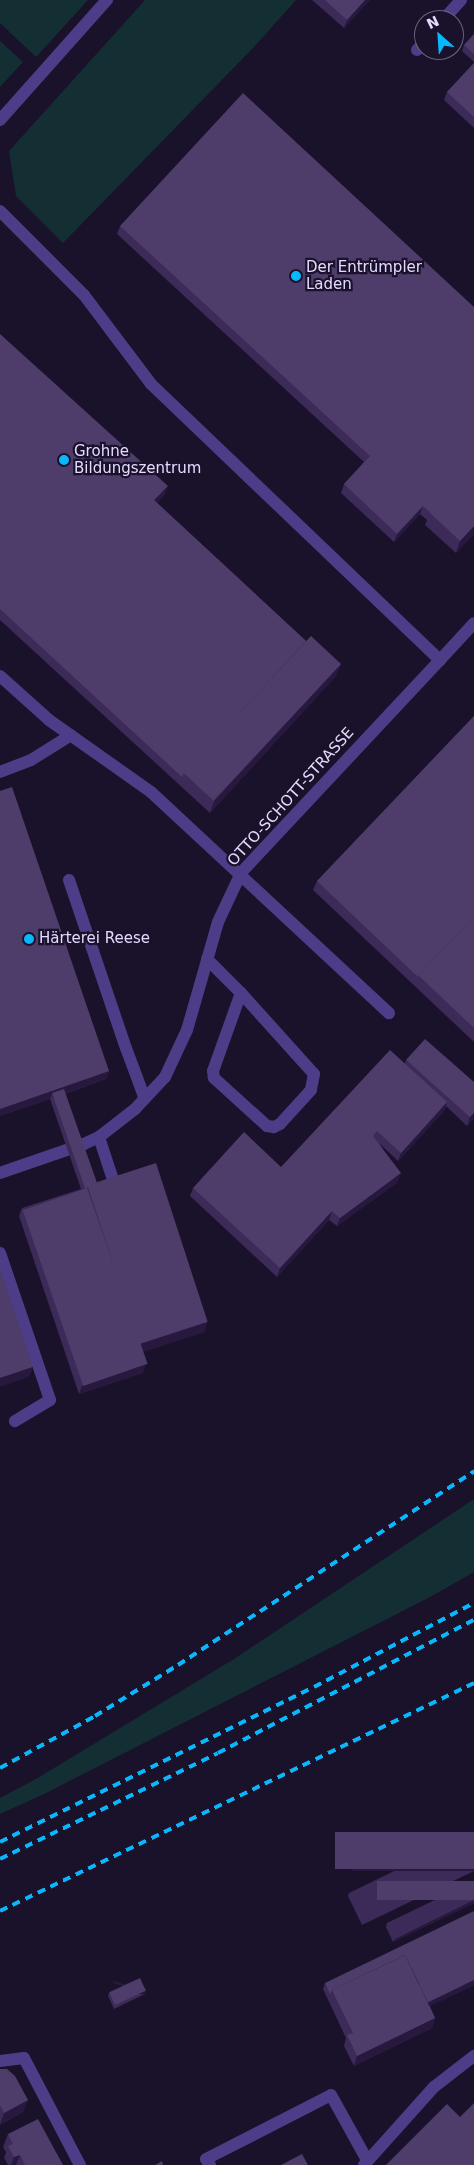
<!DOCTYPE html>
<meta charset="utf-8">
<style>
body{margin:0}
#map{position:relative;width:474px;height:2165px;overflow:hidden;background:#1a112a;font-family:"DejaVu Sans",sans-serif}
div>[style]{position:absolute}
.green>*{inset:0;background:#142f34}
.minor>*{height:12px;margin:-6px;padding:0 6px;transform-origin:6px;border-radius:6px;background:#4d3d88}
.rail>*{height:4px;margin-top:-2px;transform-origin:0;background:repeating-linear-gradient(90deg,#09b8fc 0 8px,transparent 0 14px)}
.wall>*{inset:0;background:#3c2a58}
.shaded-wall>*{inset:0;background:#27183e;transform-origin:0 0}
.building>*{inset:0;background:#4e3d6a;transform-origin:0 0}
.dots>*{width:14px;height:14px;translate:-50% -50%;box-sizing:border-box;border:2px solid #1a112a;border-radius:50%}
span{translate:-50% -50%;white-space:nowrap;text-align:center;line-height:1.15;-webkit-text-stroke:4.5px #1a112a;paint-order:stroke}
.poi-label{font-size:15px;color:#e5daff}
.left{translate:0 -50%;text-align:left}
.street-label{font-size:15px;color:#e5daff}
.north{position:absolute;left:414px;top:10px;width:50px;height:50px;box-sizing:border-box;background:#1a112a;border:1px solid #6b617f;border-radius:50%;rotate:334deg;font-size:14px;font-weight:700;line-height:20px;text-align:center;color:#e5daff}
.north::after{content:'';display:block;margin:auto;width:18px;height:22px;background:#09b8fc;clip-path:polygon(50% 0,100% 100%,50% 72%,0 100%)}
</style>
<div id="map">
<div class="green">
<div style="clip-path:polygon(0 0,88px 0,36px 57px,0 23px)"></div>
<div style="clip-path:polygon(145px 0,296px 0,253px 48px,63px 243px,16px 196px,9px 151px)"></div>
<div style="clip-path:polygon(0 41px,23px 62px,0 87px)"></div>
<div style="clip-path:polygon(474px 1499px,474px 1572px,432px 1596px,44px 1794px,0 1814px,0 1798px,36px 1779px,234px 1659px)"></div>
</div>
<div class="minor">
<div style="left:443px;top:20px;width:27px;rotate:-48deg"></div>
<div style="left:417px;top:50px;width:11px;rotate:-49deg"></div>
<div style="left:0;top:120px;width:161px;rotate:-48.3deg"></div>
<div style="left:0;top:211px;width:119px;rotate:45deg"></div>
<div style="left:84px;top:295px;width:111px;rotate:53deg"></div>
<div style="left:151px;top:384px;width:400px;rotate:43.7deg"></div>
<div style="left:440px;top:660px;width:291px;rotate:133.1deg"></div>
<div style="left:241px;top:873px;width:54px;rotate:115.1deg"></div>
<div style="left:218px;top:922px;width:112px;rotate:106deg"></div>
<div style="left:187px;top:1030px;width:52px;rotate:115.1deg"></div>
<div style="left:165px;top:1077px;width:44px;rotate:133.2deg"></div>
<div style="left:135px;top:1109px;width:46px;rotate:142.1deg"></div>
<div style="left:99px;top:1137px;width:17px;rotate:155deg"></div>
<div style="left:84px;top:1144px;width:89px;rotate:161deg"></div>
<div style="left:440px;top:660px;width:50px;rotate:-47.4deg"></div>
<div style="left:0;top:676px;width:66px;rotate:41.9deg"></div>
<div style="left:49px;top:720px;width:125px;rotate:35.2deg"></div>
<div style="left:151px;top:792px;width:325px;rotate:42.9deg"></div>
<div style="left:0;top:772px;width:33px;rotate:-21deg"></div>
<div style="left:31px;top:760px;width:47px;rotate:-32deg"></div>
<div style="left:69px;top:880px;width:177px;rotate:71.3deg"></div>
<div style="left:126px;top:1048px;width:54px;rotate:69.6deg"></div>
<div style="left:207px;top:959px;width:48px;rotate:45deg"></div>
<div style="left:241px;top:993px;width:109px;rotate:48deg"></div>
<div style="left:314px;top:1074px;width:16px;rotate:101deg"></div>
<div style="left:311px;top:1090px;width:46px;rotate:132.4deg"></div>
<div style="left:280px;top:1124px;width:7px;rotate:153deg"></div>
<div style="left:274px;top:1127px;width:7px;rotate:-172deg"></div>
<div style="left:267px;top:1126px;width:72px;rotate:-137.8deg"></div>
<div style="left:214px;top:1078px;width:7px;rotate:-98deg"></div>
<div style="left:213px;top:1071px;width:83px;rotate:-70.3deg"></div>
<div style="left:99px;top:1137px;width:48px;rotate:71.9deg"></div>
<div style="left:0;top:1253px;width:155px;rotate:71.2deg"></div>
<div style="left:50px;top:1400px;width:41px;rotate:149deg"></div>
<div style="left:0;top:2061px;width:24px;rotate:-7deg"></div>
<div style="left:24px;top:2058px;width:121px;rotate:62.4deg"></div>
<div style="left:210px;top:2165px;width:7px;rotate:-124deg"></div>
<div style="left:206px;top:2159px;width:140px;rotate:-27.1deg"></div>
<div style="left:331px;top:2095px;width:74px;rotate:61deg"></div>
<div style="left:364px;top:2165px;width:105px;rotate:-48.1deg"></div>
<div style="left:434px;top:2087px;width:51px;rotate:-37.8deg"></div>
</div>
<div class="rail">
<div style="left:0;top:1768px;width:108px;rotate:-28.7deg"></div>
<div style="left:95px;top:1716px;width:97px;rotate:-31.6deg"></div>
<div style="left:178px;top:1665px;width:354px;rotate:-33.2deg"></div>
<div style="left:0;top:1842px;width:350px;rotate:-26.3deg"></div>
<div style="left:314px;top:1687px;width:181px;rotate:-27.7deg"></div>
<div style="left:0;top:1859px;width:242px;rotate:-25.9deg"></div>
<div style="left:218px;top:1753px;width:288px;rotate:-27.5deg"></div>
<div style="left:0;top:1911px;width:526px;rotate:-25.69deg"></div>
</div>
<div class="wall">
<div style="clip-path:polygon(312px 0,370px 0,344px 28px)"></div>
<div style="clip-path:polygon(474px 34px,474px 62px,462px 51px,464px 45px)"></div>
<div style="clip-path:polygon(474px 63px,474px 128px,444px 100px,447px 92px)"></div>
<div style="clip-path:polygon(120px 226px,474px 307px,474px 534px,456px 553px,425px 525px,427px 520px,420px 514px,394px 542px,341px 493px,344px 484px,364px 462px,117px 234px)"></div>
<div style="clip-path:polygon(0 334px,165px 494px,157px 503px,306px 641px,341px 664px,336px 676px,210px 813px,0 620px)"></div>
<div style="clip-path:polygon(474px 716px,474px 1042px,313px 890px,317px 881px)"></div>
<div style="clip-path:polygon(0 791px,109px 1071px,106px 1079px,65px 1094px,97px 1183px,207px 1322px,204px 1332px,142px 1352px,143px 1373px,79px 1394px,19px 1216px,22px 1208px,81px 1189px,50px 1099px,0 1116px)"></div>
<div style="clip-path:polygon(406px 1060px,474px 1118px,467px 1126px,446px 1106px,444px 1111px,398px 1161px,380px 1144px,398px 1182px,337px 1226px,329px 1220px,277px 1277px,190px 1196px,193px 1188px,281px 1167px,405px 1063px)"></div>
<div style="clip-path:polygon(474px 1832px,474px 1871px,362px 1925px,348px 1896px,349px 1893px)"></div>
<div style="clip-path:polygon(474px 1881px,474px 1903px,393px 1942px,386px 1927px,387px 1923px)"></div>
<div style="clip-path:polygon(325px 1983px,474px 1985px,430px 2006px,435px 2018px,432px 2028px,354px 2066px,344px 2046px,346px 2038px,323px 1989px)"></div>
<div style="clip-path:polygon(109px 1993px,145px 1994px,114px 2009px,108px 1996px)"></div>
<div style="clip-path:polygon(0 2069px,28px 2100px,23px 2112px,0 2125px)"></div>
<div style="clip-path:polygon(8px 2134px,63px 2165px,8px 2165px,4px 2158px,6px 2152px,3px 2147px)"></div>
</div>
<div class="shaded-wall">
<div style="clip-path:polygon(365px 0,370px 0,344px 28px,347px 20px)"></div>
<div style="clip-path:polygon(168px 486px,165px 494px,151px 509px,154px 500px)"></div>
<div style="clip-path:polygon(423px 506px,420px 514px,394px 542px,397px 534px)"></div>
<div style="clip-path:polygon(474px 526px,474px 534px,456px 553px,460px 541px)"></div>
<div style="clip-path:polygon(341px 664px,336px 676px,210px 813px,214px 801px)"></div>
<div style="clip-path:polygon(109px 1071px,106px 1079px,53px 1098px,52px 1093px,50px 1099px,0 1116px,0 1109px)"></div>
<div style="clip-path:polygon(447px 1102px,444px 1111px,398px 1161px,401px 1153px)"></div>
<div style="clip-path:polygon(474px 1113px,474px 1118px,467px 1126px,470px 1117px)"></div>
<div style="clip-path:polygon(401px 1173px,398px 1182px,337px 1226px,340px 1218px)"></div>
<div style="clip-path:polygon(332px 1211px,329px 1220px,277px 1277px,280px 1268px)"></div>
<div style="clip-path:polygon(207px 1322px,204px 1332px,136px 1354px,140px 1344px)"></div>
<div style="clip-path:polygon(146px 1364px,143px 1373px,79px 1394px,82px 1386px)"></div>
<div style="clip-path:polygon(33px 1367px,29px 1377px,0 1387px,0 1378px)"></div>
<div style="left:474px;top:1869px;width:2px;height:122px;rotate:90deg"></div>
<div style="clip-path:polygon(474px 1900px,474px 1903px,393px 1942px,395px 1939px)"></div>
<div style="clip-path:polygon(474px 1980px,474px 1985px,422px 2010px,425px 2004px)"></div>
<div style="left:146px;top:1991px;width:3px;height:34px;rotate:108deg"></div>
<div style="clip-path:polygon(435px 2018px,432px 2028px,354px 2066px,357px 2056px)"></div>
<div style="clip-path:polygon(28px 2100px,23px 2112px,0 2125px,4px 2113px)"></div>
<div style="clip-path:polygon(20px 2155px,16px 2165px,11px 2165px,14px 2157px)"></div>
</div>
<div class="building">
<div style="clip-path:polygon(325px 0,365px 0,347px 20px)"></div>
<div style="clip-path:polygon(474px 34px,474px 54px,464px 45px)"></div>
<div style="clip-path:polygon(474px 63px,474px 117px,447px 92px)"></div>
<div style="clip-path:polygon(243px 93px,474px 307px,474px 464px,430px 512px,423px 506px,397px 534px,344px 484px,370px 456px,120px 226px)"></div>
<div style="clip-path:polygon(0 334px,168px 486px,154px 500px,306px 641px,184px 773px,182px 777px,0 609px)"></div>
<div style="clip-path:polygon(474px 464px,474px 526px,460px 541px,429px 512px)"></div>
<div style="left:311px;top:636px;width:41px;height:187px;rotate:43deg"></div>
<div style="clip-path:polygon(474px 716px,474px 917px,418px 975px,418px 977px,317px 881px)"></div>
<div style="clip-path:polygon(12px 787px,109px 1071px,0 1109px,0 791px)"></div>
<div style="clip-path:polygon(474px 917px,474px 1028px,418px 975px)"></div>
<div style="clip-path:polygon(425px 1039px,474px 1082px,474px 1113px,470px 1117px,406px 1060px)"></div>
<div style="clip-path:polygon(390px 1050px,447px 1102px,401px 1153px,377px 1131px,373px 1136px,401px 1173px,340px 1218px,332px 1211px,280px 1268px,193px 1188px,244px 1132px,281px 1167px)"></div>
<div style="clip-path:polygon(64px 1089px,97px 1183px,88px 1186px,87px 1188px,85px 1188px,52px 1093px)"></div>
<div style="left:156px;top:1163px;width:167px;height:72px;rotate:72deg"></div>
<div style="left:87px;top:1188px;width:186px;height:68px;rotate:71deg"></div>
<div style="clip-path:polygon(0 1268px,33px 1367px,0 1378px)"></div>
<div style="left:474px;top:1832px;width:37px;height:139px;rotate:90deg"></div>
<div style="left:474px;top:1881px;width:19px;height:97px;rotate:90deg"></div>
<div style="clip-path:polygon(474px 1911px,474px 1980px,428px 2002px,405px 1955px,332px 1990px,330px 1994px,325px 1983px)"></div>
<div style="clip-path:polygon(405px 1955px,435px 2018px,357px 2056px,347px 2035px,353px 2033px,332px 1990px)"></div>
<div style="left:140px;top:1978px;width:14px;height:34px;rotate:65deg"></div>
<div style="clip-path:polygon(0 2069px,7px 2069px,15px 2076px,28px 2100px,4px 2113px,0 2105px)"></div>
<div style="clip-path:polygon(474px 2103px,474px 2165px,386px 2165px,447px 2104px,460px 2117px)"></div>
<div style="clip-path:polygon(38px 2119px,63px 2165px,25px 2165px,20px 2155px,14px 2157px,8px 2146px,13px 2144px,8px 2134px)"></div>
<div style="clip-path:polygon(302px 2154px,308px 2165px,281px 2165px)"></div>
<div style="clip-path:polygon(162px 2161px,163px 2165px,155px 2165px)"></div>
</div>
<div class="dots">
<div style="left:296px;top:276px;background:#09b8fc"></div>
<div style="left:64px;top:460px;background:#09b8fc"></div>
<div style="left:29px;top:939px;background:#09b8fc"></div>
</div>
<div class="poi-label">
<span class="left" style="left:306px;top:276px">Der Entrümpler<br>Laden</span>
<span class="left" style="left:74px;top:460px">Grohne<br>Bildungszentrum</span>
<span class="left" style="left:39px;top:939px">Härterei Reese</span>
</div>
<div class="street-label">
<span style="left:291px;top:797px;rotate:-48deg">OTTO-SCHOTT-STRASSE</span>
</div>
<div class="north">N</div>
</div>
